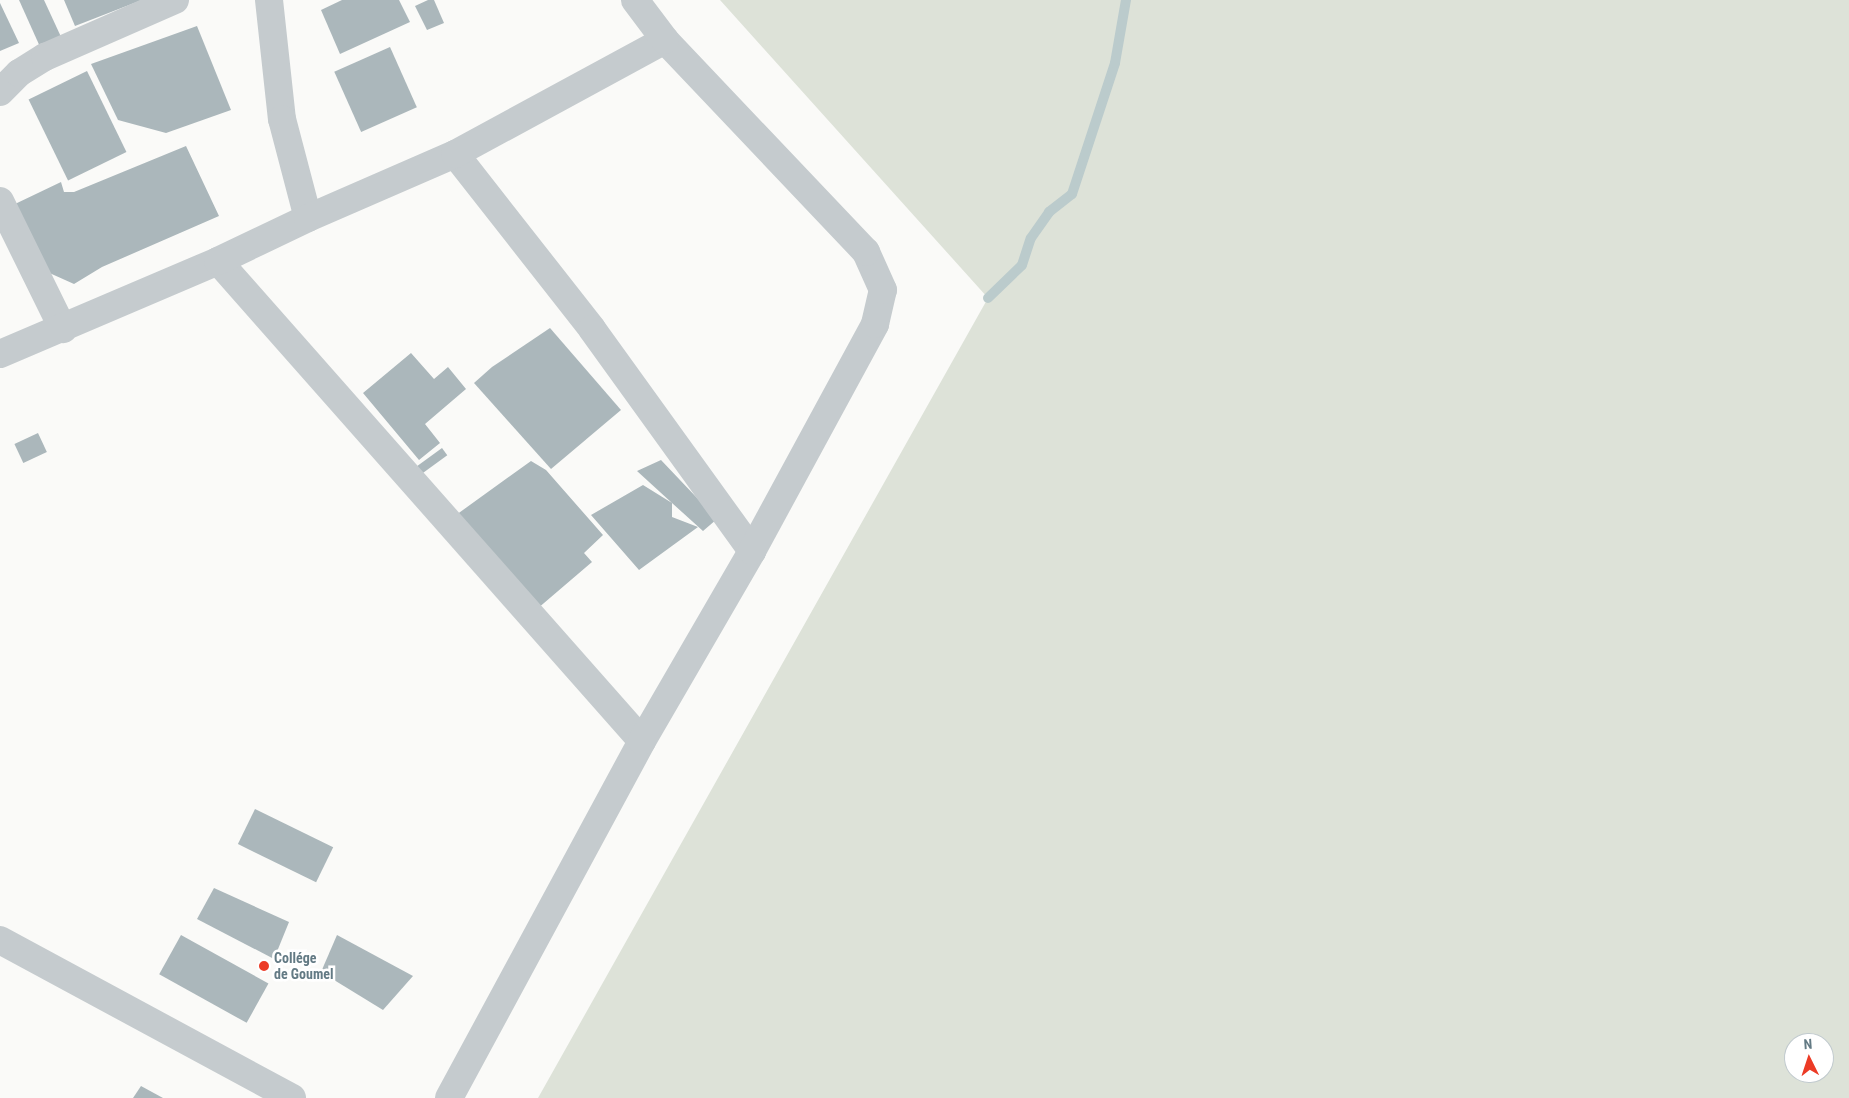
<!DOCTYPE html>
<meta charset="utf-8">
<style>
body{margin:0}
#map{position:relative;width:1849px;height:1098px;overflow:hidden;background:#fafaf8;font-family:"Roboto Condensed",sans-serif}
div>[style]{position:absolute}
.green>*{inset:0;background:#dde2d8}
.stream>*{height:10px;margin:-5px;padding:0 5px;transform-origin:5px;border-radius:5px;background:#bbcbcc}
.building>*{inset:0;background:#abb7bb;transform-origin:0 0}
.street>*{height:28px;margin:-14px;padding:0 14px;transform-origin:14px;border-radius:14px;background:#c5cbce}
.dots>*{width:14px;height:14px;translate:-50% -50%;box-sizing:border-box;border:2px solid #fff;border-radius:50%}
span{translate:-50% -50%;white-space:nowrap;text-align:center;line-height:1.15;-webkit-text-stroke:5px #fff;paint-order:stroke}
.poi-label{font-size:14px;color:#637a84;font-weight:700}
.left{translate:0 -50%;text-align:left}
.north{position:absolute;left:1784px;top:1033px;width:50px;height:50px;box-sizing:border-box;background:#fff;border:1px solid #c1cace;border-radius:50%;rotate:356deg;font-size:14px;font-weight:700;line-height:20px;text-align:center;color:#637a84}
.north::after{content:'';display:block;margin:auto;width:18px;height:22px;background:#ec3b26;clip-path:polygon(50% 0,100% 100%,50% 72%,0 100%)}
</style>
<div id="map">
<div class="green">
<div style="clip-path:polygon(evenodd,720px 0,1849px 0,1849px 1098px,538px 1098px,988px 298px,720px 0,1794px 1043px,1824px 1043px,1824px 1073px,1794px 1073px,1794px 1043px)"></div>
</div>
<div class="stream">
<div style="left:988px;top:298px;width:47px;rotate:-44.1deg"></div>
<div style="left:1022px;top:265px;width:28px;rotate:-72deg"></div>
<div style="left:1031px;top:238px;width:32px;rotate:-55deg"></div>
<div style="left:1049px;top:212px;width:29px;rotate:-38deg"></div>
<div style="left:1072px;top:194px;width:138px;rotate:-71.8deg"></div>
<div style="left:1115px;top:63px;width:64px;rotate:-80.1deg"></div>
</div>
<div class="building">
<div style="clip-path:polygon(19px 0,44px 0,62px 39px,41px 49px)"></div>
<div style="clip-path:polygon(64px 0,142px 0,75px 26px)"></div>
<div style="clip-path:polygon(342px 0,399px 0,410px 22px,340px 54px,321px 10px)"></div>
<div style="clip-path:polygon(428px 0,434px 0,444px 23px,427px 30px,415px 6px)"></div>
<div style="clip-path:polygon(0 3px,19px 43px,0 51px)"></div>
<div style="clip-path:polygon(197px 26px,231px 110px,166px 133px,118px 120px,91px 64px)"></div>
<div style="left:390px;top:47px;width:66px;height:61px;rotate:66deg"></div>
<div style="left:87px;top:71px;width:90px;height:65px;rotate:64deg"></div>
<div style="clip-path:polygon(186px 146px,219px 216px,102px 267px,74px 284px,45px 271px,15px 204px,61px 182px,64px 192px,74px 192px)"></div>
<div style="clip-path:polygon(550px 328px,621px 410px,551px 469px,474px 383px,492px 367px)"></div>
<div style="clip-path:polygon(411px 353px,434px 379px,448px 367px,466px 389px,425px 424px,440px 443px,419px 460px,363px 393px)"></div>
<div style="left:38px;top:433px;width:21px;height:26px;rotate:65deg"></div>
<div style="left:442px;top:448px;width:9px;height:31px;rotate:54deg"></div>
<div style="clip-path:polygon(661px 460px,717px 519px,703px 531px,672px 503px,672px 517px,698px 527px,639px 570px,591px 515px,643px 485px,672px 503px,637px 471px)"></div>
<div style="clip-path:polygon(531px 461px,546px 470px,603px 535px,584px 553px,592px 562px,537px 609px,456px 515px)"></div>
<div style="left:255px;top:809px;width:87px;height:39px;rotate:26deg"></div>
<div style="clip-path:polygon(214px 888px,289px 922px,274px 959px,197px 919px)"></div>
<div style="left:181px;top:935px;width:100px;height:45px;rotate:29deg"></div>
<div style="clip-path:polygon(337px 935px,413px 976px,383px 1010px,321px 972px)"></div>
<div style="clip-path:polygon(141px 1086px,163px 1098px,133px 1098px)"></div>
</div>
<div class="street">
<div style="left:269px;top:0;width:120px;rotate:83.8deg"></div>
<div style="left:282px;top:119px;width:102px;rotate:75.3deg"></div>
<div style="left:0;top:92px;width:27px;rotate:-45deg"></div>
<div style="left:19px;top:73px;width:31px;rotate:-32deg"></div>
<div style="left:45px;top:57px;width:142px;rotate:-23.7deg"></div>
<div style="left:455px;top:154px;width:222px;rotate:51.9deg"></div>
<div style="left:592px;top:329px;width:274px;rotate:54.2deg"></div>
<div style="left:0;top:201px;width:143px;rotate:63.8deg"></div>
<div style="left:218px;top:261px;width:640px;rotate:48.54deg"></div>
<div style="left:0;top:354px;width:237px;rotate:-23.1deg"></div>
<div style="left:218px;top:261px;width:100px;rotate:-25.5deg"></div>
<div style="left:308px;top:218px;width:160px;rotate:-23.5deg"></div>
<div style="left:455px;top:154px;width:239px;rotate:-28.5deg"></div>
<div style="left:0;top:940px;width:332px;rotate:28.4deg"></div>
<div style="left:449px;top:1098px;width:406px;rotate:-61.6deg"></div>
<div style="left:642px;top:741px;width:220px;rotate:-59.9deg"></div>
<div style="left:752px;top:551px;width:258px;rotate:-61.5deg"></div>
<div style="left:875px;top:324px;width:35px;rotate:-77deg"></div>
<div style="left:883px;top:290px;width:42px;rotate:-114.1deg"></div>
<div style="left:866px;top:252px;width:292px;rotate:-133.5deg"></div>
<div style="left:665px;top:40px;width:50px;rotate:-126.9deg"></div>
</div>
<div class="dots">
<div style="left:264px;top:966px;background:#ec3b26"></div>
</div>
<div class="poi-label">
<span class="left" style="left:274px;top:966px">Collége<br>de Goumel</span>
</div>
<div class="north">N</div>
</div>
